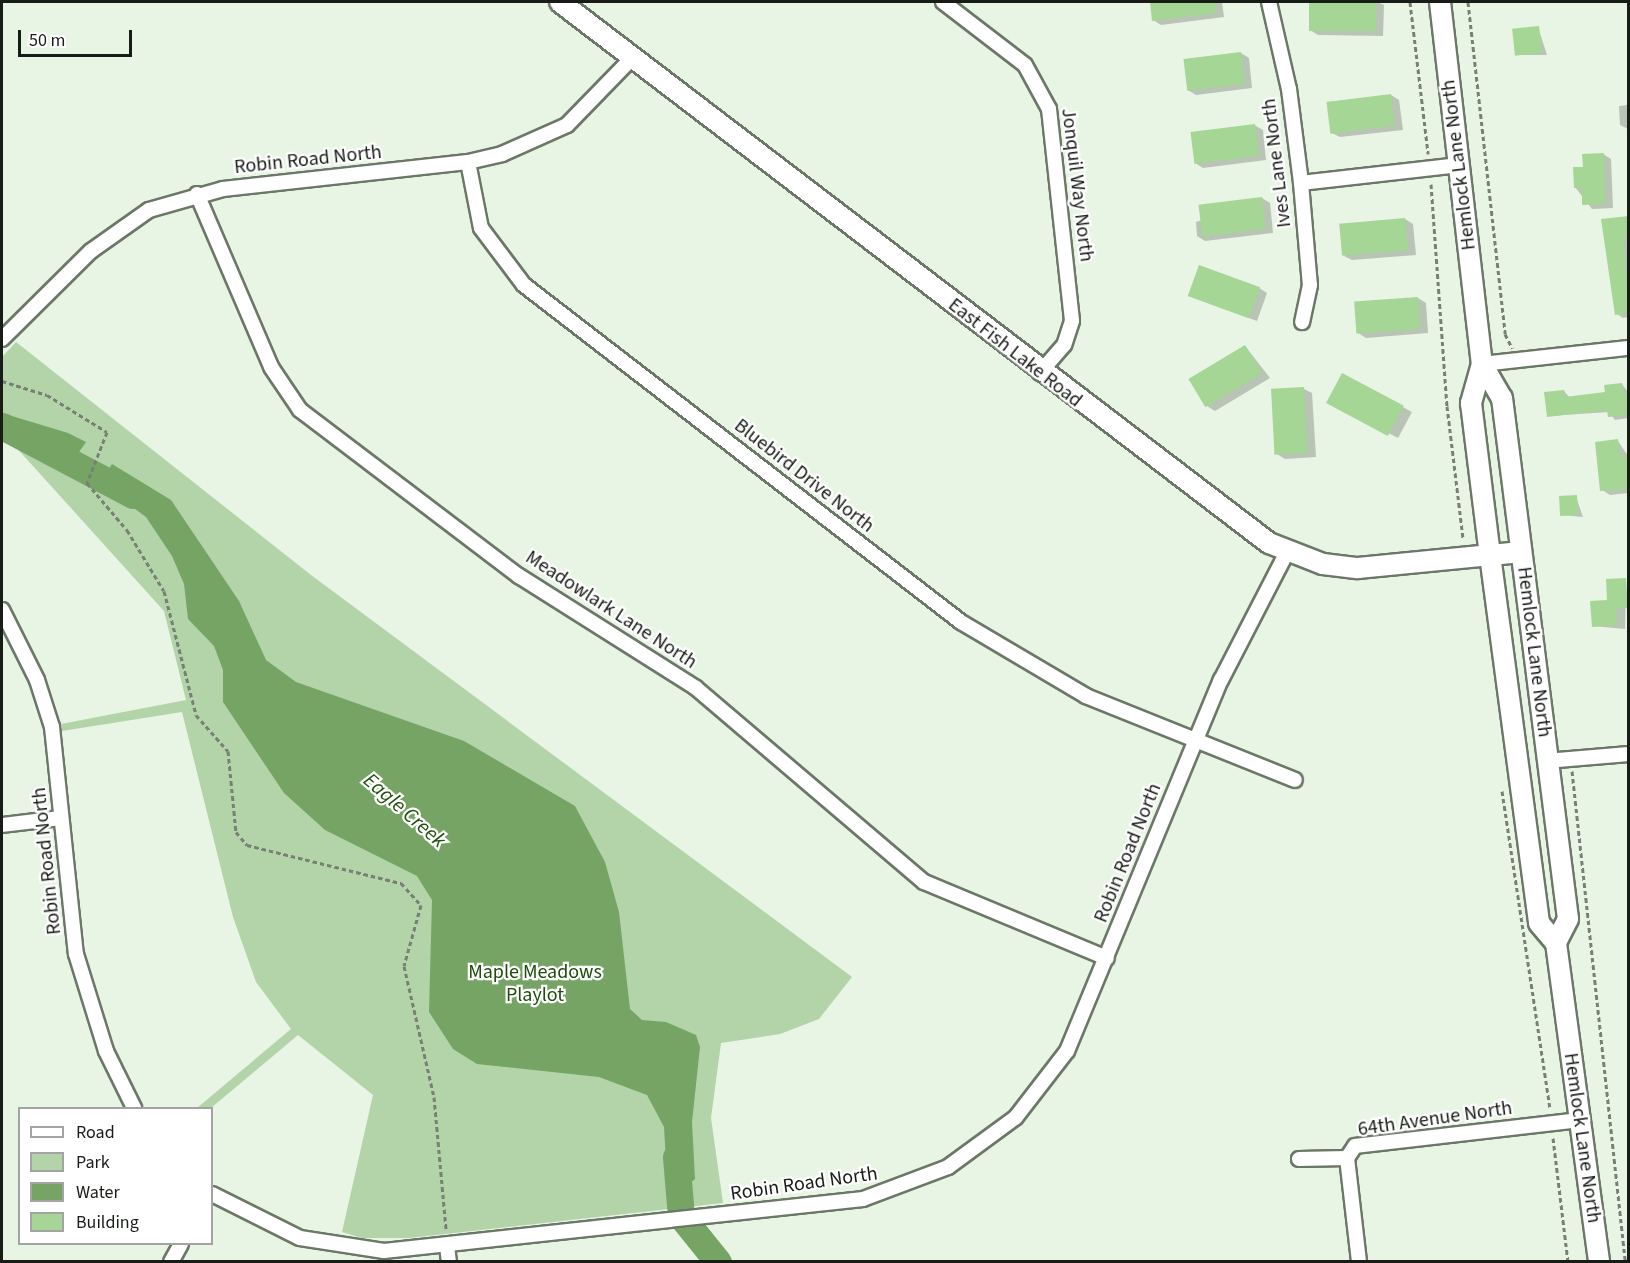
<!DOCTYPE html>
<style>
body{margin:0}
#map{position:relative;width:1630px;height:1263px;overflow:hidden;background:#e8f4e4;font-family:"Source Sans 3",sans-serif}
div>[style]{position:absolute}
.green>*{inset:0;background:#b2d4a8}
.water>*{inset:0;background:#75a465}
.shadow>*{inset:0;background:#0003}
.river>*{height:27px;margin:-13.5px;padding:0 13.5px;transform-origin:13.5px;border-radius:13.5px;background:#75a465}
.building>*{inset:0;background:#a5d695;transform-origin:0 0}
.path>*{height:3px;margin-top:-1.5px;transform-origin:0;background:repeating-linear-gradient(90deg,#788076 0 4.5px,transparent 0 7.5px)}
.roads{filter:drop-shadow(2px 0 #6c7769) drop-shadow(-2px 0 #6c7769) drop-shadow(0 2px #6c7769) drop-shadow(0 -2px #6c7769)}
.street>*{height:14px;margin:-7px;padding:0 7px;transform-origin:7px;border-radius:7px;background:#fff}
.secondary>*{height:20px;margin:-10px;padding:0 10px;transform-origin:10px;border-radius:10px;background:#fff}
span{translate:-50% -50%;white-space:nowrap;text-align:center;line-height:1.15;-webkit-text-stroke:4.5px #fff;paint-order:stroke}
.street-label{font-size:20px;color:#181c17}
.park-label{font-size:20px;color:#1f4c0a}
.water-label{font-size:21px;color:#214f0d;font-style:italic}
.frame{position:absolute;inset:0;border:3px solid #181c17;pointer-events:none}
.legend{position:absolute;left:18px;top:1107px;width:195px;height:138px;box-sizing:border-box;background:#fff;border:2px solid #a3a4a2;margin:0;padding:8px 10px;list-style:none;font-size:18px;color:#181c17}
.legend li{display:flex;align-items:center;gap:12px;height:30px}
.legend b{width:30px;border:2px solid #a3a4a2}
.scale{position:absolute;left:18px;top:30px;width:114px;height:27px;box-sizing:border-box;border:3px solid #181c17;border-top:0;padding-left:8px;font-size:18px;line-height:21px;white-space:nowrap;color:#181c17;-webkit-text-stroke:4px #fff;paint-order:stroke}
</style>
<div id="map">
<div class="green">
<div style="clip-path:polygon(16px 342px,311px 575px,852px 977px,819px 1019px,780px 1034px,721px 1043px,711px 1118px,723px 1203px,409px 1238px,362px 1238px,342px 1232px,373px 1095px,298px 1035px,211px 1108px,197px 1108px,291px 1029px,256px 982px,233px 917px,182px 712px,62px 731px,61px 724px,186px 700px,164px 611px,14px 445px,2px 441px,2px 357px)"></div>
</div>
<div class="water">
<div style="clip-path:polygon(2px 413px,68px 433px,86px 442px,68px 468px,30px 453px,2px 430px)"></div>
<div style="clip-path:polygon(112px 464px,171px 500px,239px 601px,266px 660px,296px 682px,464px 741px,575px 806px,605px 862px,619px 912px,630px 1009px,642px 1020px,666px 1022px,696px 1035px,700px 1047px,692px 1122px,695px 1179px,679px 1192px,667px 1178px,664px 1127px,647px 1095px,599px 1077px,477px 1064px,453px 1049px,429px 1012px,432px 900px,417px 876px,325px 830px,284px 793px,223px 702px,223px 670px,214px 646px,188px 619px,184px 584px,172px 556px,146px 517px,100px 483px)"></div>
</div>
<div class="shadow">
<div style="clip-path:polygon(1151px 2px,1222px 2px,1224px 17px,1161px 25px,1153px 20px)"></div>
<div style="clip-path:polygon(1311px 2px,1377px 2px,1384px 5px,1383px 36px,1318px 35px,1310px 30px)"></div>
<div style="clip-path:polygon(1538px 27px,1547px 55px,1517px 55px)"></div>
<div style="clip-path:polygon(1241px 53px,1249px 58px,1252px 88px,1196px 95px,1188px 90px)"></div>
<div style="clip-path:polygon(1391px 95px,1399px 100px,1403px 130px,1340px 137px,1332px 133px,1328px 102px)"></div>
<div style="clip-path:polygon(1628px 105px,1628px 129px,1620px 125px,1619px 106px)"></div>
<div style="clip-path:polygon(1254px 125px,1263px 130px,1266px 160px,1203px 168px,1195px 163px)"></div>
<div style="clip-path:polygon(1603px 154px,1611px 159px,1613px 208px,1592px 209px,1575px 187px,1584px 168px)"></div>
<div style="clip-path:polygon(1262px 198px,1270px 203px,1273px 233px,1205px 241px,1197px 236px,1196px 222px)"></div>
<div style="clip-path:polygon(1628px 218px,1628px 317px,1623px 318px,1617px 314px,1603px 220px)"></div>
<div style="clip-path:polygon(1405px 219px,1413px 224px,1416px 255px,1352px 260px,1344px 256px)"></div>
<div style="clip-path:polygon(1259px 288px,1267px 293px,1257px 321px,1189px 296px)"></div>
<div style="clip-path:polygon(1418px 298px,1426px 303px,1428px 333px,1366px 338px,1358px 333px)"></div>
<div style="clip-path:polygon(1245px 346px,1270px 378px,1215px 411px,1207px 406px)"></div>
<div style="clip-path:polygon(1343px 375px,1412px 412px,1398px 438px,1342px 409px)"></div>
<div style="clip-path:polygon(1622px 384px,1628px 392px,1628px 418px,1615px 420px,1609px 412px,1548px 416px,1564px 391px,1570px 398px,1607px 394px)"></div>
<div style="clip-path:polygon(1304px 389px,1312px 393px,1316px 457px,1285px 459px,1277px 454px)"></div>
<div style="clip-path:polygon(1618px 441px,1628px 456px,1628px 493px,1610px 495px,1602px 490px)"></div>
<div style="clip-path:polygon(1576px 497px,1583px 517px,1562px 515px)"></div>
<div style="clip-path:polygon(1626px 579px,1625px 629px,1593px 626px,1609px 601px)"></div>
</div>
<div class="river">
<div style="left:2px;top:426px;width:148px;rotate:27.8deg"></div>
<div style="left:676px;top:1157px;width:59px;rotate:85.2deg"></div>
<div style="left:681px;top:1216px;width:59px;rotate:51.2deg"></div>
</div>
<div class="building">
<div style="clip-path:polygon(1150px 2px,1215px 2px,1217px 13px,1152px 21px)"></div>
<div style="left:1309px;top:2px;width:67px;height:29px"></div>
<div style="left:1539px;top:26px;width:27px;height:27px;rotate:84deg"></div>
<div style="left:1241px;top:52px;width:32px;height:58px;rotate:83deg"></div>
<div style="left:1391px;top:94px;width:32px;height:65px;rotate:83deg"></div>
<div style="left:1255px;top:124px;width:32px;height:65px;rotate:83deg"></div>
<div style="clip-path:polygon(1604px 153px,1605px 204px,1582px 205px,1582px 188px,1574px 188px,1573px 167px,1583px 167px,1582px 154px)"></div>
<div style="left:1262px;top:197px;width:32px;height:64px;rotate:83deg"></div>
<div style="clip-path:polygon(1629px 216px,1624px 244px,1629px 313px,1615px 315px,1601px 219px)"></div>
<div style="left:1405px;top:218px;width:32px;height:66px;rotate:85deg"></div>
<div style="left:1199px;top:265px;width:65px;height:33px;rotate:20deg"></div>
<div style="left:1418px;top:297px;width:32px;height:64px;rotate:86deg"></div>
<div style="left:1245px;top:345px;width:33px;height:66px;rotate:59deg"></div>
<div style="left:1342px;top:373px;width:70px;height:34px;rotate:28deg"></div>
<div style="clip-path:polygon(1622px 383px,1623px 391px,1629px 390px,1629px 415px,1608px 417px,1607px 410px,1547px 417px,1544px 392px,1564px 390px,1565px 397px,1605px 392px,1604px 385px)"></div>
<div style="left:1304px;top:387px;width:66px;height:33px;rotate:87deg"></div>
<div style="clip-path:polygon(1618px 439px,1620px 455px,1629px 455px,1629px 489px,1600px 491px,1595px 442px)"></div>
<div style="left:1577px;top:495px;width:20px;height:18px;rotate:87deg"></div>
<div style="clip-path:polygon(1626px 578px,1628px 608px,1616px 609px,1617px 625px,1592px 627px,1590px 601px,1607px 600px,1606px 579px)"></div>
</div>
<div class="path">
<div style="left:1410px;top:2px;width:153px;rotate:83.2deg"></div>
<div style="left:1468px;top:2px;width:334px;rotate:83.6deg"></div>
<div style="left:1505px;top:334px;width:16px;rotate:63deg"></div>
<div style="left:1431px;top:184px;width:223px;rotate:85.9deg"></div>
<div style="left:1447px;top:406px;width:134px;rotate:83.1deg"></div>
<div style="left:2px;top:381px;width:47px;rotate:17.3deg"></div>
<div style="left:47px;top:395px;width:70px;rotate:31.7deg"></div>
<div style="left:107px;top:432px;width:55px;rotate:111.4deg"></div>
<div style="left:87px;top:483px;width:62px;rotate:49.6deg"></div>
<div style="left:127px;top:530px;width:71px;rotate:58.8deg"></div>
<div style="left:164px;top:591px;width:128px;rotate:75.5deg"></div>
<div style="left:196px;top:715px;width:48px;rotate:48.4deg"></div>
<div style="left:228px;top:751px;width:81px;rotate:84.4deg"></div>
<div style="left:236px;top:832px;width:17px;rotate:50deg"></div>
<div style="left:247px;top:845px;width:159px;rotate:13.9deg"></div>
<div style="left:401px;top:883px;width:30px;rotate:48deg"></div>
<div style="left:421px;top:905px;width:63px;rotate:105.6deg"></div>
<div style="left:404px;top:966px;width:134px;rotate:77.1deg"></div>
<div style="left:434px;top:1097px;width:134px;rotate:84.8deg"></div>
<div style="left:1572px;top:771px;width:494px;rotate:83.8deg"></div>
<div style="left:1502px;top:791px;width:321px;rotate:81.4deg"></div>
<div style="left:1553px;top:1138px;width:125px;rotate:83.1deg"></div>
</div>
<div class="roads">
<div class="street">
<div style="left:943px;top:2px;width:103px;rotate:37.5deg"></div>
<div style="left:1025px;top:65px;width:50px;rotate:61.4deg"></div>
<div style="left:1049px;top:109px;width:213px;rotate:83.8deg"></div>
<div style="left:1072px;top:321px;width:25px;rotate:108deg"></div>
<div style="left:1064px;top:345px;width:37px;rotate:131deg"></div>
<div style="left:1269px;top:2px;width:89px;rotate:77.1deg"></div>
<div style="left:1289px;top:89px;width:95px;rotate:82.7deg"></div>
<div style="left:1301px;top:183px;width:102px;rotate:85deg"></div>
<div style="left:1310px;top:285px;width:38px;rotate:102deg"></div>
<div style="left:468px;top:162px;width:67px;rotate:78.9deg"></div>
<div style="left:481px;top:228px;width:71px;rotate:53deg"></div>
<div style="left:524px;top:285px;width:552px;rotate:37.64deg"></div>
<div style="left:961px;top:622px;width:145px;rotate:30.6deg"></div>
<div style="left:1086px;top:696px;width:225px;rotate:21.9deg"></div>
<div style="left:1301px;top:183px;width:159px;rotate:-6.5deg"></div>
<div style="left:197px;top:194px;width:188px;rotate:66.8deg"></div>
<div style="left:271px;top:367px;width:52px;rotate:56deg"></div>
<div style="left:300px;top:410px;width:275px;rotate:37.2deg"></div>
<div style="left:519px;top:576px;width:209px;rotate:32.3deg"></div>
<div style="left:696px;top:688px;width:299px;rotate:40.4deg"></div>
<div style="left:924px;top:882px;width:198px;rotate:22.6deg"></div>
<div style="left:2px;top:339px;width:125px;rotate:-44.7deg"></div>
<div style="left:91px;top:251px;width:71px;rotate:-35.3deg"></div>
<div style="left:149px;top:210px;width:77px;rotate:-15.8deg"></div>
<div style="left:223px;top:189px;width:246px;rotate:-6.3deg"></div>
<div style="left:468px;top:162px;width:35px;rotate:-13deg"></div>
<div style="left:502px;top:154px;width:71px;rotate:-24deg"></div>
<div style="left:567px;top:125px;width:96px;rotate:-45.8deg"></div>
<div style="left:1482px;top:364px;width:147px;rotate:-6.3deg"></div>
<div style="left:2px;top:610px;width:78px;rotate:63.4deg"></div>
<div style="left:37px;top:680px;width:49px;rotate:72.3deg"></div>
<div style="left:52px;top:727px;width:228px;rotate:84deg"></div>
<div style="left:76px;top:954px;width:102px;rotate:72.8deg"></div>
<div style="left:106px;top:1051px;width:64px;rotate:63.8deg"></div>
<div style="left:1547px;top:761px;width:81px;rotate:-4.9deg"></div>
<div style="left:2px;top:825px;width:58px;rotate:-6.9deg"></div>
<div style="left:1347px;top:1158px;width:105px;rotate:83.4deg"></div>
<div style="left:1299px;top:1159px;width:48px;rotate:-1.2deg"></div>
<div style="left:1347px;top:1158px;width:14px;rotate:-56deg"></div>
<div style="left:1355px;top:1146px;width:226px;rotate:-6.6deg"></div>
<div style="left:212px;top:1194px;width:98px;rotate:26.6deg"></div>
<div style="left:300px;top:1238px;width:85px;rotate:8.8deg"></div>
<div style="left:384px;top:1251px;width:482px;rotate:-6.2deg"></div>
<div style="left:863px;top:1199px;width:91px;rotate:-20.6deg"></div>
<div style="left:948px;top:1167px;width:84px;rotate:-36.3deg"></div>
<div style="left:1016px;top:1117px;width:83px;rotate:-52.3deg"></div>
<div style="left:1067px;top:1051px;width:402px;rotate:-67.5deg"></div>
<div style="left:1221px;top:680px;width:144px;rotate:-62.7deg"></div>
<div style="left:447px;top:1246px;width:16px;rotate:83deg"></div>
<div style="left:171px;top:1262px;width:21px;rotate:-61deg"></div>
</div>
<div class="secondary">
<div style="left:560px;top:2px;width:892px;rotate:37.35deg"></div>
<div style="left:1269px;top:543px;width:58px;rotate:21.3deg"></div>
<div style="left:1323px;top:564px;width:35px;rotate:7deg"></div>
<div style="left:1358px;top:568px;width:164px;rotate:-5.6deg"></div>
<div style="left:1440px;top:2px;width:364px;rotate:83.4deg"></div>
<div style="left:1482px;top:364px;width:41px;rotate:105.8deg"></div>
<div style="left:1471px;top:403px;width:153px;rotate:82.9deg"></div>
<div style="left:1490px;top:555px;width:371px;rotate:82.4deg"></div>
<div style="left:1539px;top:923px;width:26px;rotate:50deg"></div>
<div style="left:1556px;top:943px;width:322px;rotate:82.3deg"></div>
<div style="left:1482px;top:364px;width:39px;rotate:60deg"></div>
<div style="left:1502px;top:398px;width:525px;rotate:82.78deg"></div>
<div style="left:1568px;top:919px;width:27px;rotate:117deg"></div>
</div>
</div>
<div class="street-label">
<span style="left:308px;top:160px;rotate:-6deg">Robin Road North</span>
<span style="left:1277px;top:163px;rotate:-97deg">Ives Lane North</span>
<span style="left:1459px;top:165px;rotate:-97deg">Hemlock Lane North</span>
<span style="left:1077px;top:185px;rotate:83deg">Jonquil Way North</span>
<span style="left:1015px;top:353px;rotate:38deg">East Fish Lake Road</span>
<span style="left:804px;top:476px;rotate:38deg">Bluebird Drive North</span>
<span style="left:611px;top:610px;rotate:33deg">Meadowlark Lane North</span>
<span style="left:1534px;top:652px;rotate:83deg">Hemlock Lane North</span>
<span style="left:1128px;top:853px;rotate:-68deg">Robin Road North</span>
<span style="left:47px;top:861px;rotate:-96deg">Robin Road North</span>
<span style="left:1435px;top:1119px;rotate:-8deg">64th Avenue North</span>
<span style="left:1582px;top:1138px;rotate:82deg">Hemlock Lane North</span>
<span style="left:804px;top:1184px;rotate:-8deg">Robin Road North</span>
</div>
<div class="park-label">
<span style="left:535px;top:984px">Maple Meadows<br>Playlot</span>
</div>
<div class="water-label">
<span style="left:405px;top:810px;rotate:41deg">Eagle Creek</span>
</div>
<div class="frame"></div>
<ul class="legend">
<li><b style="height:8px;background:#fff"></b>Road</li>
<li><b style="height:16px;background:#b2d4a8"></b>Park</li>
<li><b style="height:16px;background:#75a465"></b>Water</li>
<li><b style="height:16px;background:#a5d695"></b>Building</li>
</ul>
<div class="scale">50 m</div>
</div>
